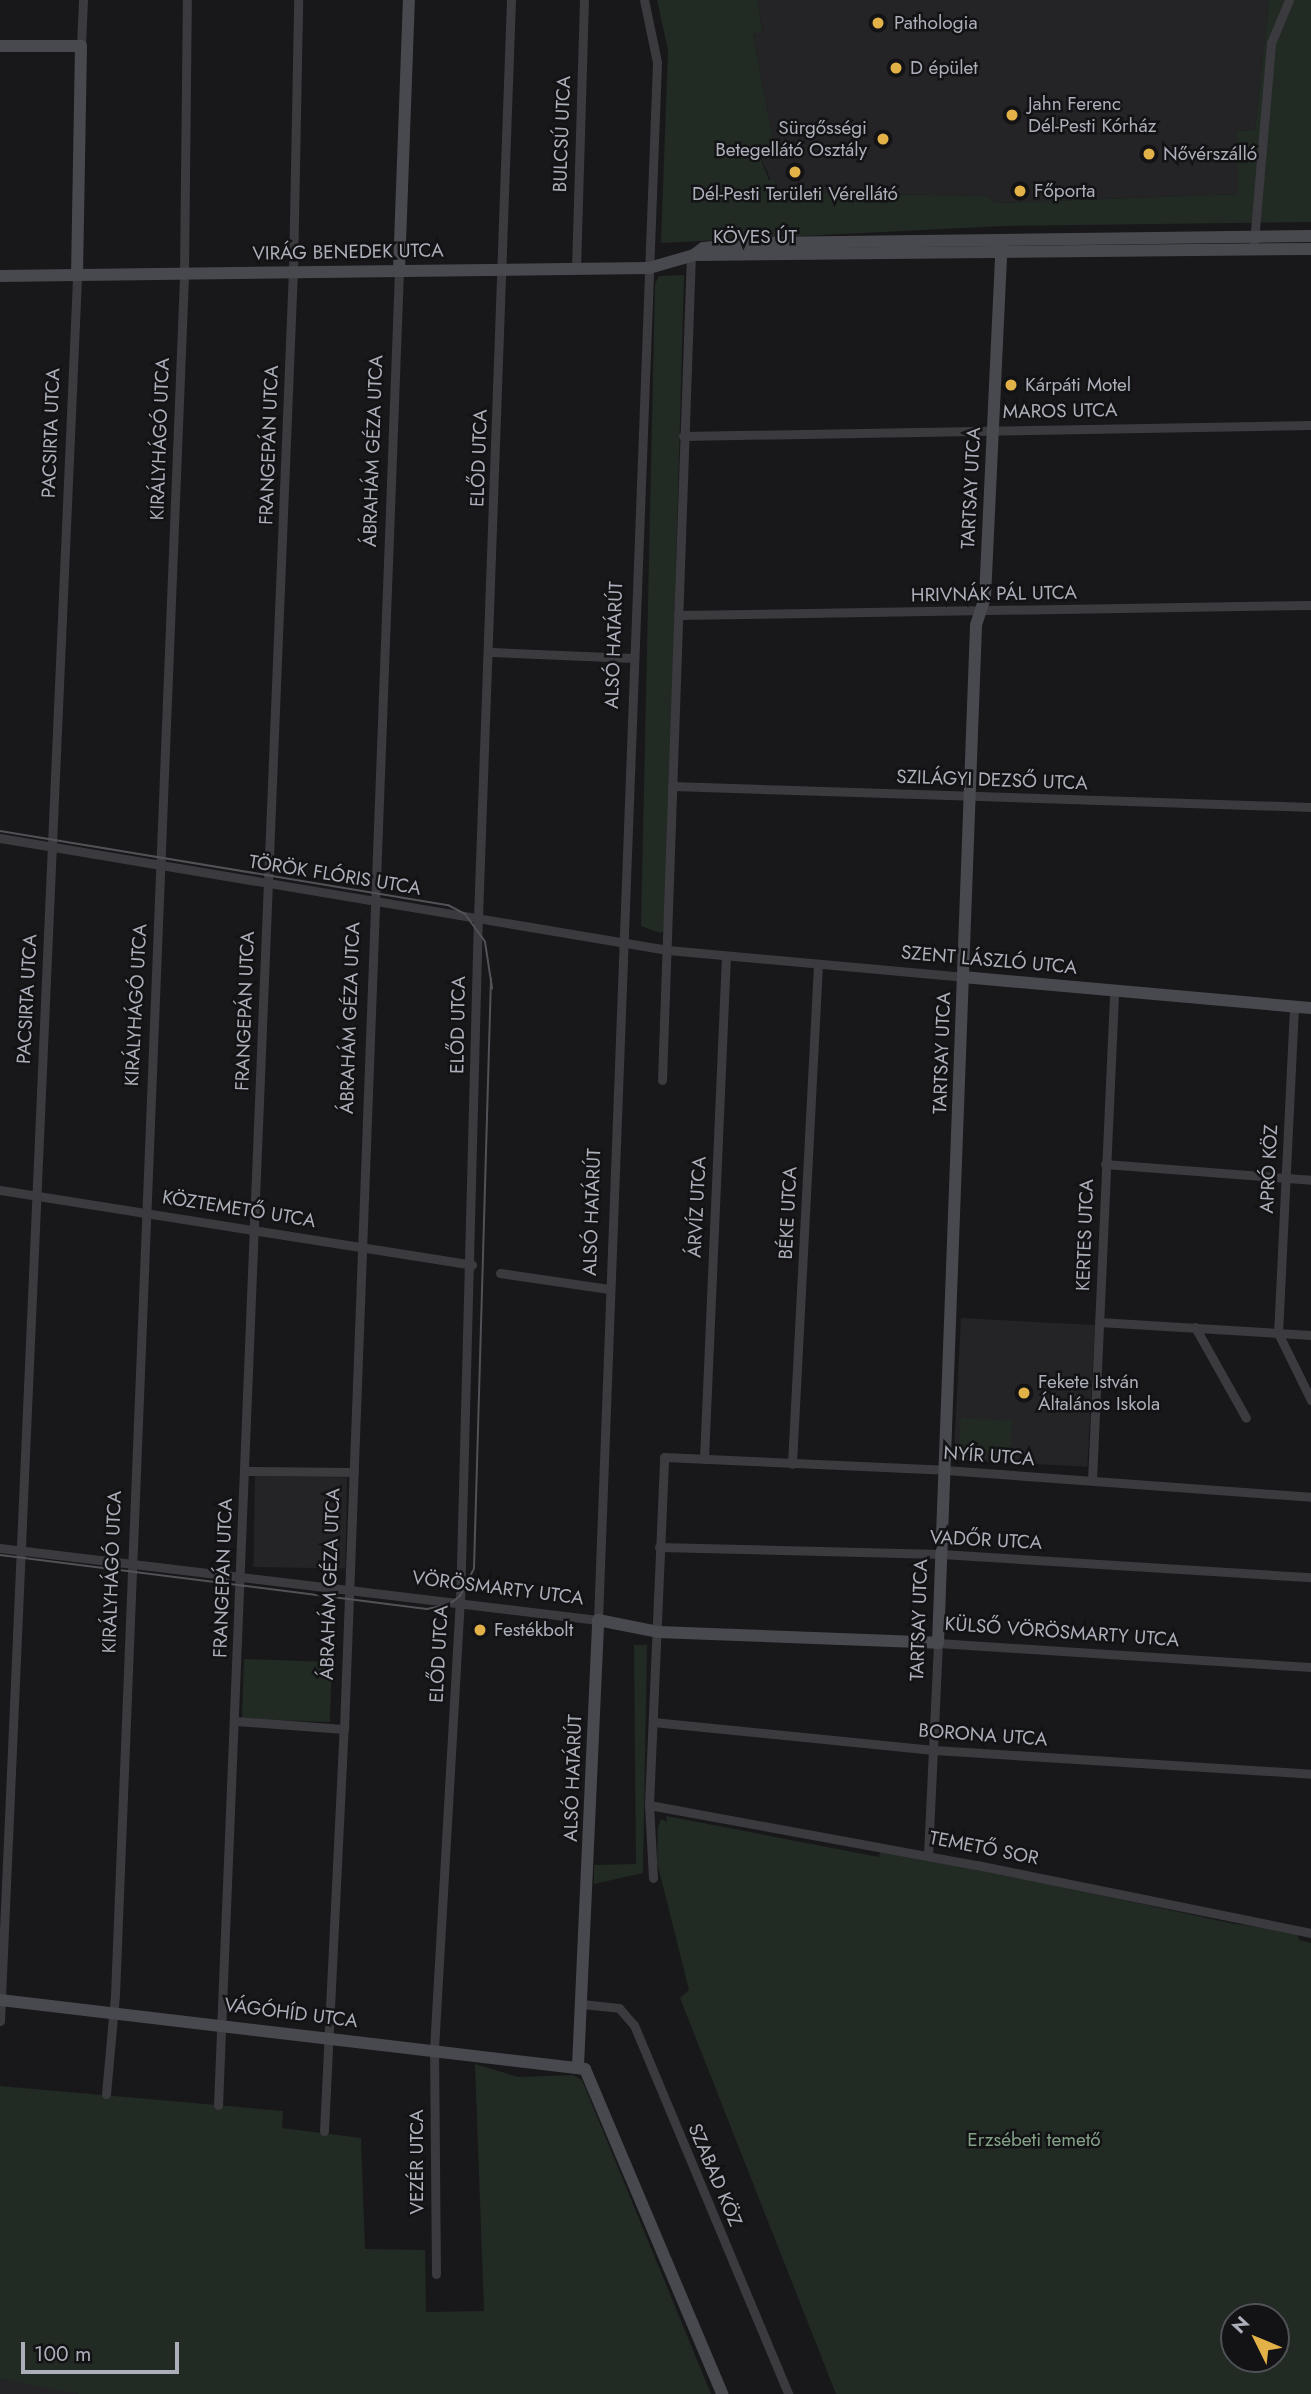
<!DOCTYPE html>
<meta charset="utf-8">
<style>
body{margin:0}
#map{position:relative;width:1311px;height:2394px;overflow:hidden;background:#18181a;font-family:Jost,sans-serif}
div>[style]{position:absolute}
.built>*{inset:0;background:#242427;transform-origin:0 0}
.green>*{inset:0;background:#222a24;transform-origin:0 0}
.street>*{height:9px;margin:-4.5px;padding:0 4.5px;transform-origin:4.5px;border-radius:4.5px;background:#3a3a3f}
.secondary>*{height:12px;margin:-6px;padding:0 6px;transform-origin:6px;border-radius:6px;background:#48494e}
.tram>*{height:2px;margin:-1px;padding:0 1px;transform-origin:1px;border-radius:1px;background:#515257}
.dots>*{width:19px;height:19px;translate:-50% -50%;box-sizing:border-box;border:4px solid #131315;border-radius:50%}
span{translate:-50% -50%;white-space:nowrap;text-align:center;line-height:1.15;-webkit-text-stroke:5px #131315;paint-order:stroke}
.poi-label{font-size:19px;color:#acafb9}
.left{translate:0 -50%;text-align:left}
.right{translate:-100% -50%;text-align:right}
.street-label{font-size:19px;color:#acafb9}
.park-label{font-size:19px;color:#84a287}
.north{position:absolute;left:1220px;top:2303px;width:70px;height:70px;box-sizing:border-box;background:#131315;border:2px solid #505157;border-radius:50%;rotate:313deg;font-size:19px;font-weight:700;line-height:28px;text-align:center;color:#acafb9}
.north::after{content:'';display:block;margin:auto;width:24px;height:32px;background:#e2b248;clip-path:polygon(50% 0,100% 100%,50% 72%,0 100%)}
.scale{position:absolute;left:21px;top:2342px;width:158px;height:32px;box-sizing:border-box;border:4px solid #acafb9;border-top:0;padding-left:9px;font-size:21px;line-height:24px;white-space:nowrap;color:#acafb9;-webkit-text-stroke:5px #131315;paint-order:stroke}
</style>
<div id="map">
<div class="built">
<div style="clip-path:polygon(758px 0,1269px 0,1255px 130px,1237px 131px,1239px 194px,996px 203px,985px 196px,823px 193px,821px 186px,777px 194px,760px 156px,763px 146px,774px 144px,753px 34px,762px 31px)"></div>
<div style="left:961px;top:1318px;width:134px;height:142px;rotate:3deg"></div>
<div style="left:255px;top:1476px;width:92px;height:91px;rotate:1deg"></div>
<div style="clip-path:polygon(0 2379px,55px 2388px,79px 2394px,0 2394px)"></div>
</div>
<div class="green">
<div style="clip-path:polygon(657px 0,758px 0,762px 32px,753px 34px,774px 145px,764px 146px,765px 155px,760px 157px,769px 180px,774px 179px,777px 193px,822px 186px,824px 193px,985px 196px,997px 203px,1238px 194px,1237px 131px,1255px 130px,1269px 0,1311px 0,1311px 222px,1003px 226px,661px 243px,668px 50px)"></div>
<div style="clip-path:polygon(684px 275px,666px 929px,660px 933px,641px 926px,655px 284px,659px 276px)"></div>
<div style="left:961px;top:1418px;width:51px;height:34px;rotate:3deg"></div>
<div style="clip-path:polygon(634px 1645px,647px 1645px,643px 1873px,594px 1884px,594px 1865px,636px 1864px)"></div>
<div style="left:244px;top:1659px;width:88px;height:60px;rotate:2deg"></div>
<div style="clip-path:polygon(evenodd,666px 1816px,879px 1857px,881px 1848px,1235px 1924px,1297px 1932px,1299px 1940px,1311px 1943px,1311px 2394px,836px 2394px,680px 1998px,689px 1990px,657px 1862px,658px 1827px,661px 1819px,667px 1822px,666px 1816px,1234px 2317px,1276px 2317px,1276px 2359px,1234px 2359px,1234px 2317px)"></div>
<div style="clip-path:polygon(475px 2064px,518px 2077px,573px 2075px,582px 2080px,711px 2394px,79px 2394px,0 2379px,0 2086px,283px 2111px,282px 2128px,361px 2138px,365px 2249px,425px 2250px,426px 2312px,484px 2311px)"></div>
</div>
<div class="street">
<div style="left:81px;top:46px;width:46px;rotate:-87.5deg"></div>
<div style="left:1254px;top:242px;width:200px;rotate:-85.1deg"></div>
<div style="left:1271px;top:43px;width:47px;rotate:-67.3deg"></div>
<div style="left:576px;top:269px;width:269px;rotate:-88.3deg"></div>
<div style="left:683px;top:436px;width:628px;rotate:-1deg"></div>
<div style="left:678px;top:615px;width:633px;rotate:-0.91deg"></div>
<div style="left:491px;top:652px;width:142px;rotate:2.4deg"></div>
<div style="left:672px;top:786px;width:639px;rotate:1.88deg"></div>
<div style="left:0;top:838px;width:677px;rotate:9.52deg"></div>
<div style="left:668px;top:950px;width:296px;rotate:5.2deg"></div>
<div style="left:1294px;top:1007px;width:326px;rotate:92.8deg"></div>
<div style="left:1278px;top:1333px;width:75px;rotate:63.8deg"></div>
<div style="left:662px;top:1080px;width:826px;rotate:-87.99deg"></div>
<div style="left:1105px;top:1164px;width:207px;rotate:4.4deg"></div>
<div style="left:0;top:1190px;width:478px;rotate:9deg"></div>
<div style="left:500px;top:1273px;width:110px;rotate:8.4deg"></div>
<div style="left:1099px;top:1322px;width:212px;rotate:3.5deg"></div>
<div style="left:1195px;top:1327px;width:104px;rotate:60.7deg"></div>
<div style="left:704px;top:1459px;width:503px;rotate:-87.5deg"></div>
<div style="left:792px;top:1464px;width:501px;rotate:-87.02deg"></div>
<div style="left:245px;top:1471px;width:109px;rotate:0.5deg"></div>
<div style="left:1092px;top:1480px;width:489px;rotate:-87.4deg"></div>
<div style="left:659px;top:1547px;width:282px;rotate:1.4deg"></div>
<div style="left:941px;top:1554px;width:371px;rotate:3.6deg"></div>
<div style="left:0;top:1548px;width:602px;rotate:6.87deg"></div>
<div style="left:598px;top:1620px;width:1559px;rotate:-87.83deg"></div>
<div style="left:657px;top:62px;width:63px;rotate:-101.8deg"></div>
<div style="left:235px;top:1721px;width:109px;rotate:4.2deg"></div>
<div style="left:653px;top:1722px;width:282px;rotate:5.7deg"></div>
<div style="left:934px;top:1750px;width:378px;rotate:3.6deg"></div>
<div style="left:649px;top:1805px;width:333px;rotate:10.4deg"></div>
<div style="left:977px;top:1865px;width:341px;rotate:11.5deg"></div>
<div style="left:928px;top:1855px;width:212px;rotate:-87.3deg"></div>
<div style="left:938px;top:1643px;width:374px;rotate:3.7deg"></div>
<div style="left:653px;top:1878px;width:73px;rotate:-93.1deg"></div>
<div style="left:649px;top:1805px;width:348px;rotate:-87.5deg"></div>
<div style="left:664px;top:1457px;width:281px;rotate:2.6deg"></div>
<div style="left:945px;top:1470px;width:367px;rotate:4.2deg"></div>
<div style="left:582px;top:2004px;width:37px;rotate:6deg"></div>
<div style="left:619px;top:2008px;width:23px;rotate:49deg"></div>
<div style="left:634px;top:2025px;width:400px;rotate:67.3deg"></div>
<div style="left:0;top:2021px;width:1748px;rotate:-87.47deg"></div>
<div style="left:106px;top:2094px;width:99px;rotate:-84.8deg"></div>
<div style="left:115px;top:1995px;width:1722px;rotate:-87.7deg"></div>
<div style="left:184px;top:274px;width:274px;rotate:-89.4deg"></div>
<div style="left:218px;top:2105px;width:1835px;rotate:-87.66deg"></div>
<div style="left:293px;top:272px;width:272px;rotate:-88.9deg"></div>
<div style="left:324px;top:2131px;width:402px;rotate:-87.2deg"></div>
<div style="left:344px;top:1729px;width:1460px;rotate:-87.84deg"></div>
<div style="left:436px;top:2274px;width:225px;rotate:-90.5deg"></div>
<div style="left:434px;top:2049px;width:447px;rotate:-86.7deg"></div>
<div style="left:460px;top:1603px;width:686px;rotate:-88.5deg"></div>
<div style="left:478px;top:917px;width:918px;rotate:-87.94deg"></div>
</div>
<div class="secondary">
<div style="left:0;top:46px;width:81px"></div>
<div style="left:81px;top:46px;width:229px;rotate:91deg"></div>
<div style="left:694px;top:255px;width:11px;rotate:-38deg"></div>
<div style="left:703px;top:248px;width:52px;rotate:-5.5deg"></div>
<div style="left:755px;top:243px;width:556px;rotate:-0.72deg"></div>
<div style="left:399px;top:270px;width:270px;rotate:-87.9deg"></div>
<div style="left:0;top:276px;width:649px;rotate:-0.71deg"></div>
<div style="left:649px;top:268px;width:47px;rotate:-16.1deg"></div>
<div style="left:694px;top:255px;width:617px;rotate:-0.56deg"></div>
<div style="left:963px;top:977px;width:349px;rotate:5.1deg"></div>
<div style="left:0;top:2000px;width:589px;rotate:6.73deg"></div>
<div style="left:585px;top:2069px;width:353px;rotate:67.1deg"></div>
<div style="left:578px;top:2066px;width:446px;rotate:-87.4deg"></div>
<div style="left:598px;top:1620px;width:61px;rotate:11.3deg"></div>
<div style="left:658px;top:1632px;width:280px;rotate:2.2deg"></div>
<div style="left:938px;top:1643px;width:1019px;rotate:-87.86deg"></div>
<div style="left:976px;top:625px;width:29px;rotate:-72deg"></div>
<div style="left:985px;top:597px;width:357px;rotate:-87.3deg"></div>
</div>
<div class="tram">
<div style="left:0;top:831px;width:454px;rotate:9.4deg"></div>
<div style="left:448px;top:905px;width:19px;rotate:28deg"></div>
<div style="left:465px;top:914px;width:34px;rotate:54deg"></div>
<div style="left:485px;top:942px;width:47px;rotate:81.3deg"></div>
<div style="left:0;top:1555px;width:430px;rotate:7.2deg"></div>
<div style="left:427px;top:1609px;width:21px;rotate:-11deg"></div>
<div style="left:448px;top:1605px;width:15px;rotate:-37deg"></div>
<div style="left:460px;top:1596px;width:31px;rotate:-63deg"></div>
<div style="left:474px;top:1568px;width:590px;rotate:-88.35deg"></div>
</div>
<div class="dots">
<div style="left:878px;top:23px;background:#e2b248"></div>
<div style="left:896px;top:68px;background:#e2b248"></div>
<div style="left:1012px;top:115px;background:#e2b248"></div>
<div style="left:883px;top:139px;background:#e2b248"></div>
<div style="left:1149px;top:154px;background:#e2b248"></div>
<div style="left:795px;top:172px;background:#e2b248"></div>
<div style="left:1020px;top:191px;background:#e2b248"></div>
<div style="left:1011px;top:385px;background:#e2b248"></div>
<div style="left:1024px;top:1393px;background:#e2b248"></div>
<div style="left:480px;top:1630px;background:#e2b248"></div>
</div>
<div class="poi-label">
<span class="left" style="left:894px;top:23px">Pathologia</span>
<span class="left" style="left:910px;top:68px">D épület</span>
<span class="left" style="left:1028px;top:115px">Jahn Ferenc<br>Dél-Pesti Kórház</span>
<span class="right" style="left:867px;top:139px">Sürgősségi<br>Betegellátó Osztály</span>
<span class="left" style="left:1163px;top:154px">Nővérszálló</span>
<span class="left" style="left:1034px;top:191px">Főporta</span>
<span style="left:795px;top:194px">Dél-Pesti Területi Vérellátó</span>
<span class="left" style="left:1025px;top:385px">Kárpáti Motel</span>
<span class="left" style="left:1038px;top:1393px">Fekete István<br>Általános Iskola</span>
<span class="left" style="left:494px;top:1630px">Festékbolt</span>
</div>
<div class="street-label">
<span style="left:562px;top:134px;rotate:-88deg">BULCSÚ UTCA</span>
<span style="left:755px;top:237px">KÖVES ÚT</span>
<span style="left:348px;top:252px;rotate:-1deg">VIRÁG BENEDEK UTCA</span>
<span style="left:1060px;top:411px;rotate:-1deg">MAROS UTCA</span>
<span style="left:51px;top:433px;rotate:-88deg">PACSIRTA UTCA</span>
<span style="left:160px;top:439px;rotate:-88deg">KIRÁLYHÁGÓ UTCA</span>
<span style="left:269px;top:445px;rotate:-88deg">FRANGEPÁN UTCA</span>
<span style="left:373px;top:451px;rotate:-88deg">ÁBRAHÁM GÉZA UTCA</span>
<span style="left:479px;top:458px;rotate:-88deg">ELŐD UTCA</span>
<span style="left:971px;top:488px;rotate:-87deg">TARTSAY UTCA</span>
<span style="left:994px;top:594px;rotate:-1deg">HRIVNÁK PÁL UTCA</span>
<span style="left:614px;top:645px;rotate:-88deg">ALSÓ HATÁRÚT</span>
<span style="left:992px;top:780px;rotate:2deg">SZILÁGYI DEZSŐ UTCA</span>
<span style="left:335px;top:875px;rotate:9deg">TÖRÖK FLÓRIS UTCA</span>
<span style="left:989px;top:960px;rotate:5deg">SZENT LÁSZLÓ UTCA</span>
<span style="left:27px;top:999px;rotate:-87deg">PACSIRTA UTCA</span>
<span style="left:136px;top:1005px;rotate:-87deg">KIRÁLYHÁGÓ UTCA</span>
<span style="left:245px;top:1011px;rotate:-88deg">FRANGEPÁN UTCA</span>
<span style="left:350px;top:1018px;rotate:-88deg">ÁBRAHÁM GÉZA UTCA</span>
<span style="left:458px;top:1025px;rotate:-89deg">ELŐD UTCA</span>
<span style="left:942px;top:1053px;rotate:-88deg">TARTSAY UTCA</span>
<span style="left:1269px;top:1169px;rotate:-87deg">APRÓ KÖZ</span>
<span style="left:697px;top:1207px;rotate:-87deg">ÁRVÍZ UTCA</span>
<span style="left:239px;top:1209px;rotate:9deg">KÖZTEMETŐ UTCA</span>
<span style="left:592px;top:1212px;rotate:-88deg">ALSÓ HATÁRÚT</span>
<span style="left:788px;top:1213px;rotate:-87deg">BÉKE UTCA</span>
<span style="left:1085px;top:1235px;rotate:-88deg">KERTES UTCA</span>
<span style="left:989px;top:1456px;rotate:4deg">NYÍR UTCA</span>
<span style="left:986px;top:1540px;rotate:3deg">VADŐR UTCA</span>
<span style="left:112px;top:1572px;rotate:-88deg">KIRÁLYHÁGÓ UTCA</span>
<span style="left:223px;top:1578px;rotate:-88deg">FRANGEPÁN UTCA</span>
<span style="left:330px;top:1584px;rotate:-88deg">ÁBRAHÁM GÉZA UTCA</span>
<span style="left:498px;top:1588px;rotate:7deg">VÖRÖSMARTY UTCA</span>
<span style="left:919px;top:1620px;rotate:-88deg">TARTSAY UTCA</span>
<span style="left:1062px;top:1632px;rotate:4deg">KÜLSŐ VÖRÖSMARTY UTCA</span>
<span style="left:439px;top:1654px;rotate:-87deg">ELŐD UTCA</span>
<span style="left:983px;top:1735px;rotate:4deg">BORONA UTCA</span>
<span style="left:573px;top:1778px;rotate:-88deg">ALSÓ HATÁRÚT</span>
<span style="left:984px;top:1848px;rotate:11deg">TEMETŐ SOR</span>
<span style="left:291px;top:2013px;rotate:7deg">VÁGÓHÍD UTCA</span>
<span style="left:417px;top:2162px;rotate:-90deg">VEZÉR UTCA</span>
<span style="left:715px;top:2175px;rotate:67deg">SZABAD KÖZ</span>
</div>
<div class="park-label">
<span style="left:1034px;top:2140px">Erzsébeti temető</span>
</div>
<div class="north">N</div>
<div class="scale">100 m</div>
</div>
